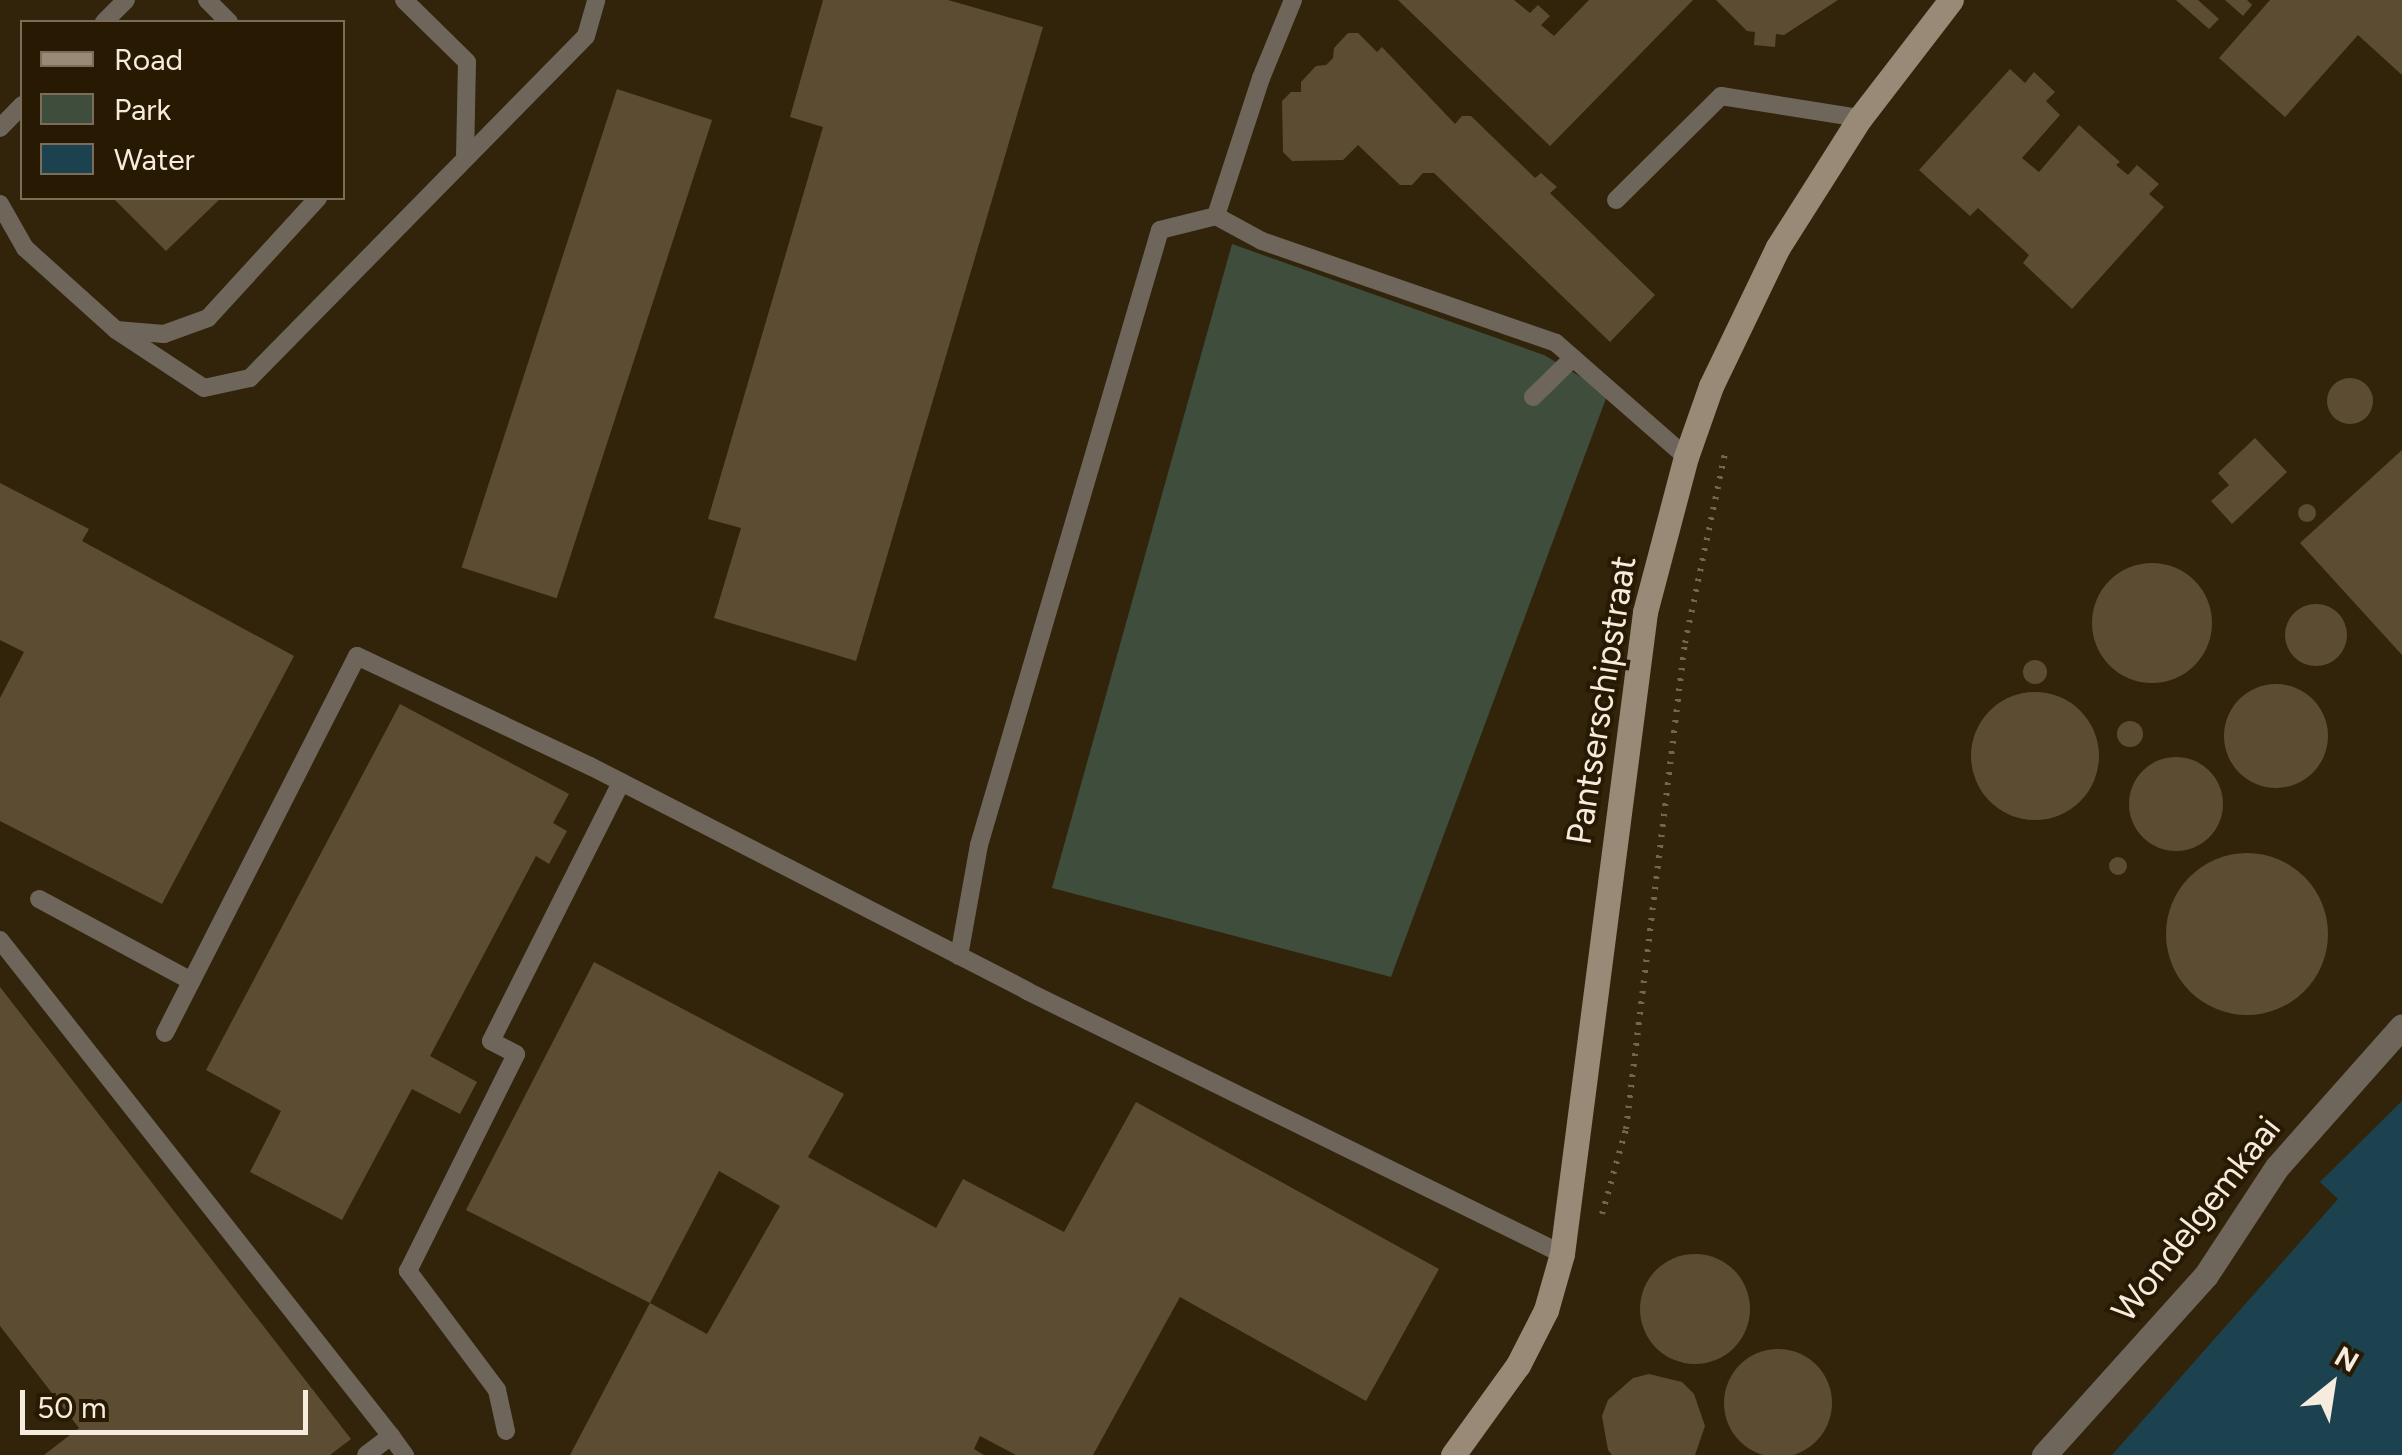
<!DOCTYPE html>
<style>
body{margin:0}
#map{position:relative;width:2402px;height:1455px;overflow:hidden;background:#32240a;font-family:Figtree,sans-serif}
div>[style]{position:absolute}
.green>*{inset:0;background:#3e4d3c}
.water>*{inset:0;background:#1d424f}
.building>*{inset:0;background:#5c4c32;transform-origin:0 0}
.round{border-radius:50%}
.path>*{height:6px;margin-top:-3px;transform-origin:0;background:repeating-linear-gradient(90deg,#736650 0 2.5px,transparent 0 10.5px)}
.service>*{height:18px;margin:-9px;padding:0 9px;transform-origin:9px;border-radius:9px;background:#6f665b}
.minor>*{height:25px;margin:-12.5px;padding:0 12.5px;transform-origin:12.5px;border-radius:12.5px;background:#6f665b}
.secondary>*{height:25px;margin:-12.5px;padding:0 12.5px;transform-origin:12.5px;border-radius:12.5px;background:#998a78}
span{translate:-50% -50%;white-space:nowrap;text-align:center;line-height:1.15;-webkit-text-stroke:8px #281a02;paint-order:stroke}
.street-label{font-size:35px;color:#f6ecdd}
.legend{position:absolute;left:20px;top:20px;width:325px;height:180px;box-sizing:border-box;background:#281a02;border:2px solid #7a6e5a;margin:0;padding:12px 18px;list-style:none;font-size:30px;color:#f6ecdd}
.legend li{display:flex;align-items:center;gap:20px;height:50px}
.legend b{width:50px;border:2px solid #7a6e5a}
.north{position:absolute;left:2282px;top:1335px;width:100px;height:100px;-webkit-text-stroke:8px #281a02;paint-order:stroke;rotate:30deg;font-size:28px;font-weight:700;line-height:40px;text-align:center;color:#f6ecdd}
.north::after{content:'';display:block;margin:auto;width:35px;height:45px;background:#f6ecdd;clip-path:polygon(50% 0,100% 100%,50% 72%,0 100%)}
.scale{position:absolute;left:20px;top:1390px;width:288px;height:45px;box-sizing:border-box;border:5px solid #f6ecdd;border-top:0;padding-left:12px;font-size:30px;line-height:35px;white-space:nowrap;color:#f6ecdd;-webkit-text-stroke:8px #281a02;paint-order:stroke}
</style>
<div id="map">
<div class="green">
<div style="clip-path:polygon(1232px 244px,1544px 355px,1608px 393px,1391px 977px,1052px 888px)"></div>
</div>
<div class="water">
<div style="clip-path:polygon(2402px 1101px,2402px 1455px,2112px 1455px,2338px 1199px,2320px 1182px)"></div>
</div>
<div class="building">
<div style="clip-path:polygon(823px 0,948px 0,1043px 27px,856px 661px,714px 618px,741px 528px,708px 519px,823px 127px,790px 117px)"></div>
<div style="clip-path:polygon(1398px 0,1514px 0,1530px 13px,1538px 5px,1550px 16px,1541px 25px,1554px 36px,1589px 0,1693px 0,1550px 146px)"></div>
<div style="clip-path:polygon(1716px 0,1838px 0,1784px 35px,1776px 34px,1775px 47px,1754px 45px,1755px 32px,1747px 31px)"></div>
<div style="clip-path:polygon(2176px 0,2198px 0,2219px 19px,2209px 29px)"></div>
<div style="clip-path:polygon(2225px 0,2247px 0,2252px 5px,2243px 16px)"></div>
<div style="clip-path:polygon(2270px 0,2402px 0,2402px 75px,2358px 35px,2285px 117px,2219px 58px)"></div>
<div style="clip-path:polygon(1348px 33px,1358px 33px,1377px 52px,1382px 47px,1455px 124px,1462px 116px,1471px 116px,1535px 178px,1541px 173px,1557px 187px,1550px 193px,1655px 295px,1610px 342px,1434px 173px,1423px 173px,1412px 185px,1400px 185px,1358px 145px,1343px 160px,1292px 161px,1283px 152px,1282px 101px,1291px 92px,1301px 92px,1301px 82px,1316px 66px,1326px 65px,1333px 58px,1334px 48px)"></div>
<div style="clip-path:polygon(2010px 69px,2025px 83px,2034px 72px,2055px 92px,2046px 101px,2060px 115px,2022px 158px,2039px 172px,2079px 125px,2120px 162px,2116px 165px,2128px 175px,2137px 165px,2159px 184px,2149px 194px,2164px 207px,2072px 309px,2023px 263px,2029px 255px,1978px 208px,1970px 216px,1919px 170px)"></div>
<div style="left:617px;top:89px;width:100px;height:503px;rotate:18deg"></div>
<div style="clip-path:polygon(113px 198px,221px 198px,166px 251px)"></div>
<div class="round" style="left:2327px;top:378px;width:46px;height:46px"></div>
<div style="clip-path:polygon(2255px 438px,2287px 472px,2232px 524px,2211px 501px,2229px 485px,2218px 473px)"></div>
<div style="clip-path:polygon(2402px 450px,2402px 655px,2300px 543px)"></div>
<div style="clip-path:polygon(0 483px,89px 529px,82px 541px,294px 656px,162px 904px,0 821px,0 698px,24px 652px,0 640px)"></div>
<div class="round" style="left:2298px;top:504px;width:18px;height:18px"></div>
<div class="round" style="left:2092px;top:563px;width:120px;height:120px"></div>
<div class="round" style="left:2285px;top:604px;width:62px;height:62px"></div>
<div class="round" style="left:2023px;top:660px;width:24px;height:24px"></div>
<div class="round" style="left:2224px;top:684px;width:104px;height:104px"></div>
<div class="round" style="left:1971px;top:692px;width:128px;height:128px"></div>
<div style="clip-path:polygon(400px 704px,569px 794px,553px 823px,567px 831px,549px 864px,536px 856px,430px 1056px,477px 1082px,460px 1114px,412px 1089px,342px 1220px,250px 1172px,281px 1111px,206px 1070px)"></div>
<div class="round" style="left:2117px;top:721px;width:26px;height:26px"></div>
<div class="round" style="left:2129px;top:757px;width:94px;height:94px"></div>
<div class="round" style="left:2166px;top:853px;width:162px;height:162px"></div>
<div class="round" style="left:2109px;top:857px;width:18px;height:18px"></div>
<div style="clip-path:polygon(594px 962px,844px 1094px,808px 1157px,936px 1228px,963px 1179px,1064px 1232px,1136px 1102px,1439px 1269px,1366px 1401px,1180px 1297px,1093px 1455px,1016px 1455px,980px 1436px,974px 1449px,984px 1455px,570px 1455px,650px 1303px,707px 1334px,780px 1206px,719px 1171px,650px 1303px,466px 1210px)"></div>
<div style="clip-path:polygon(0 987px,351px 1439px,330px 1455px,44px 1455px,79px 1428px,0 1326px)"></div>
<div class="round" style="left:1640px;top:1254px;width:110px;height:110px"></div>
<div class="round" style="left:1724px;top:1349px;width:108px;height:108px"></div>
<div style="clip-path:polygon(1649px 1374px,1682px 1382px,1694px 1394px,1705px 1426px,1695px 1455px,1612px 1455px,1608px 1450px,1602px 1416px,1608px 1400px,1633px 1378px)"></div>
</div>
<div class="path">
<div style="left:1602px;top:1214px;width:88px;rotate:-74.2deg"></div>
<div style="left:1626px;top:1129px;width:490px;rotate:-83.1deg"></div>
<div style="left:1685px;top:643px;width:199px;rotate:-78.1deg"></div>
</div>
<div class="service">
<div style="left:207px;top:0;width:31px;rotate:45deg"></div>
<div style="left:404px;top:0;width:88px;rotate:44.5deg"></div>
<div style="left:467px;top:62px;width:96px;rotate:91.2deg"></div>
<div style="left:1293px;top:0;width:84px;rotate:112.3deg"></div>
<div style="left:1261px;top:78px;width:145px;rotate:108.1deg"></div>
<div style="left:1216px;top:216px;width:52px;rotate:28.5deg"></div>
<div style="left:1262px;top:241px;width:311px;rotate:19.1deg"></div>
<div style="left:1556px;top:343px;width:173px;rotate:41.2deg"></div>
<div style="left:104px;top:22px;width:31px;rotate:-45deg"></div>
<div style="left:0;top:128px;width:32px;rotate:-46deg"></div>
<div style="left:1616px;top:200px;width:148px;rotate:-44.7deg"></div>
<div style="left:1721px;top:96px;width:141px;rotate:9deg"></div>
<div style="left:0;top:204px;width:51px;rotate:60.4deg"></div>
<div style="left:25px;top:248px;width:122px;rotate:42deg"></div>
<div style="left:116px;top:330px;width:48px;rotate:4.8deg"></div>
<div style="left:164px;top:334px;width:47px;rotate:-20deg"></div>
<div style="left:208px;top:318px;width:163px;rotate:-47.5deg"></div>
<div style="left:116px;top:330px;width:105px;rotate:33.4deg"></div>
<div style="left:204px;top:388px;width:47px;rotate:-12.3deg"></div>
<div style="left:250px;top:378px;width:479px;rotate:-45.5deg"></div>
<div style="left:586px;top:36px;width:37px;rotate:-74deg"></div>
<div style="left:1533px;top:397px;width:56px;rotate:-44.3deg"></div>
<div style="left:39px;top:899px;width:173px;rotate:28.3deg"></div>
<div style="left:0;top:940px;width:632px;rotate:51.75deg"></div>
<div style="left:391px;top:1436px;width:31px;rotate:143deg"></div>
<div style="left:959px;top:956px;width:113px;rotate:-79.8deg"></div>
<div style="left:979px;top:845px;width:641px;rotate:-73.6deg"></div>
<div style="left:1160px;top:230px;width:58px;rotate:-14deg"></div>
<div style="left:165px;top:1033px;width:423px;rotate:-63deg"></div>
<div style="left:357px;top:656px;width:258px;rotate:25.3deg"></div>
<div style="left:590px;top:766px;width:492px;rotate:27.2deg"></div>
<div style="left:1027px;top:991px;width:596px;rotate:26.18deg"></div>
<div style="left:506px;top:1431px;width:42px;rotate:-102.4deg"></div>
<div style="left:497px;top:1390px;width:149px;rotate:-126.8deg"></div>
<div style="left:408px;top:1271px;width:242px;rotate:-63.5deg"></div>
<div style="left:516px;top:1054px;width:28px;rotate:-153deg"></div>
<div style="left:491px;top:1041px;width:290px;rotate:-63.3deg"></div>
<div style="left:391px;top:1436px;width:24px;rotate:54deg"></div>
</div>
<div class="minor">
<div style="left:2044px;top:1455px;width:242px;rotate:-48deg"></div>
<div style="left:2206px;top:1275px;width:129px;rotate:-56.7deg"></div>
<div style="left:2277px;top:1167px;width:188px;rotate:-48.4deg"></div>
</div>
<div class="secondary">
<div style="left:1453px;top:1455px;width:111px;rotate:-54.2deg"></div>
<div style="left:1518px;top:1365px;width:62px;rotate:-63deg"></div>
<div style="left:1546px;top:1310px;width:58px;rotate:-74.1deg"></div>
<div style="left:1562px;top:1254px;width:647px;rotate:-82.63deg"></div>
<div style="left:1645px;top:612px;width:160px;rotate:-75.2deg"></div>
<div style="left:1686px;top:457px;width:75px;rotate:-70.6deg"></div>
<div style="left:1711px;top:386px;width:154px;rotate:-64.3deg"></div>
<div style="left:1778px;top:247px;width:153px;rotate:-57.6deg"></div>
<div style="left:1860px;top:118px;width:149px;rotate:-52.4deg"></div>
</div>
<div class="street-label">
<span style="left:1601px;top:700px;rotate:-81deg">Pantserschipstraat</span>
<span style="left:2196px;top:1219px;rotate:-52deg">Wondelgemkaai</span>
</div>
<ul class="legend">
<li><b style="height:12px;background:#998a78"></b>Road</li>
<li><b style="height:28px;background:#3e4d3c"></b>Park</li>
<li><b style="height:28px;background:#1d424f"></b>Water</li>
</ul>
<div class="north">N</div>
<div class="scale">50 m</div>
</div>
